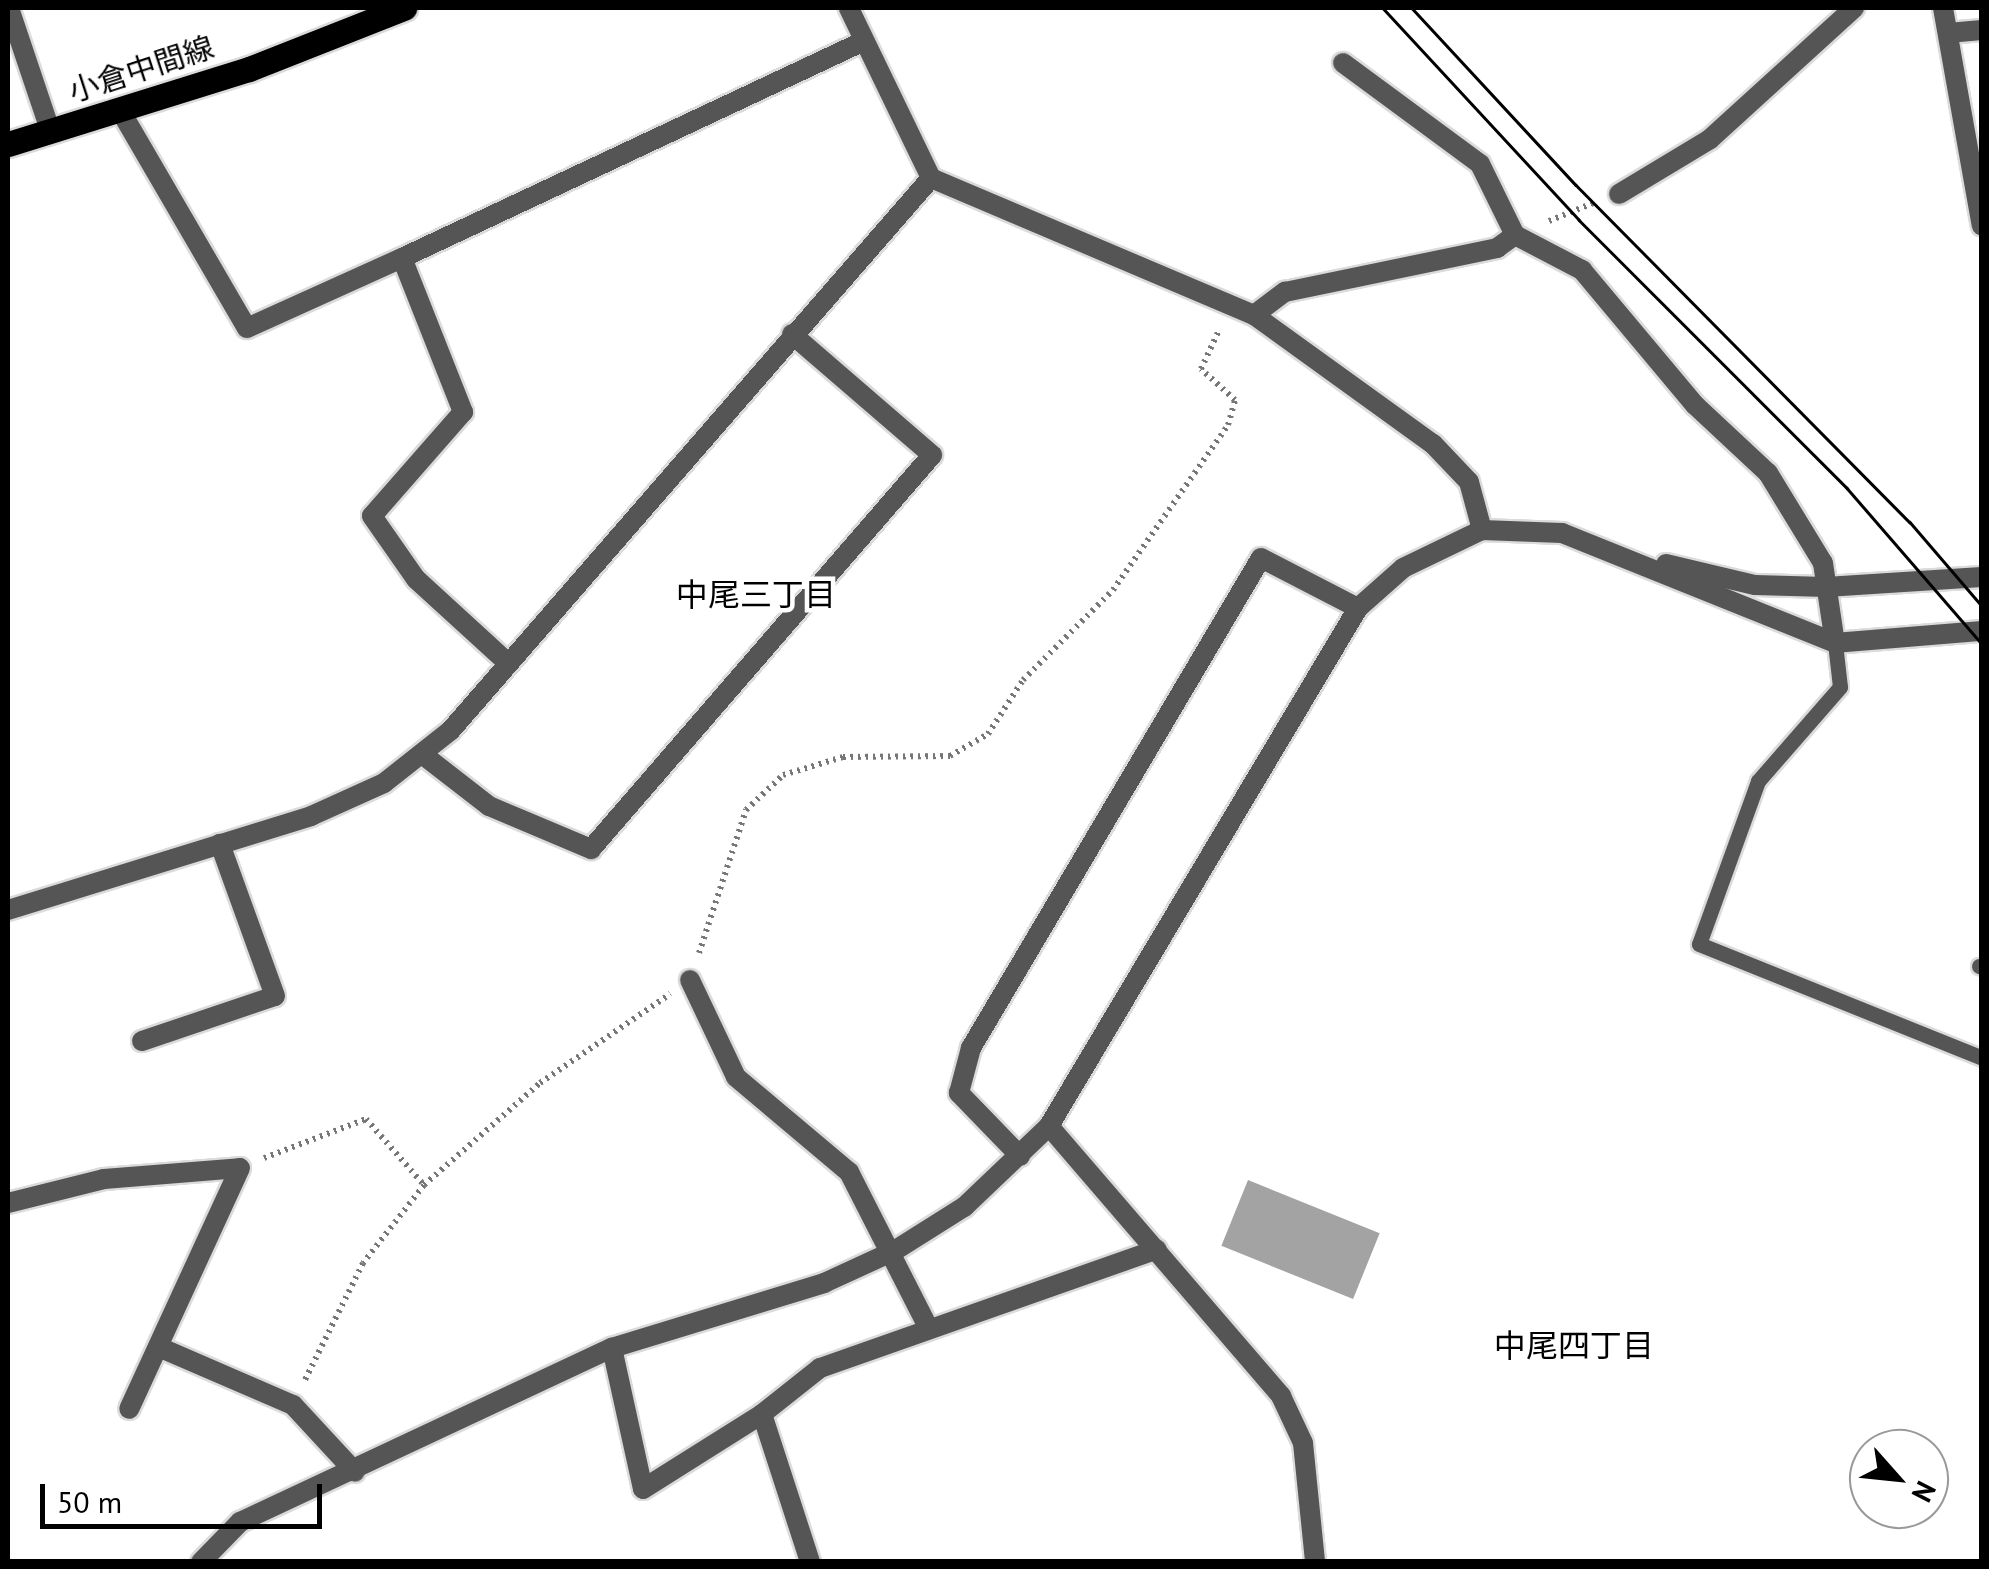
<!DOCTYPE html>
<meta charset="utf-8">
<style>
body{margin:0}
#map{position:relative;width:1989px;height:1569px;overflow:hidden;background:#fff;font-family:"PT Sans","Noto Sans JP",sans-serif}
div>[style]{position:absolute}
.water>*{inset:0;background:#a3a3a3;transform-origin:0 0}
.path>*{height:6px;margin-top:-3px;transform-origin:0;background:repeating-linear-gradient(90deg,#777 0 2.5px,transparent 0 7.5px)}
.roads{filter:drop-shadow(2px 0 #dbdbdb) drop-shadow(-2px 0 #dbdbdb) drop-shadow(0 2px #dbdbdb) drop-shadow(0 -2px #dbdbdb)}
.service>*{height:15px;margin:-7.5px;padding:0 7.5px;transform-origin:7.5px;border-radius:7.5px;background:#555}
.minor>*{height:20px;margin:-10px;padding:0 10px;transform-origin:10px;border-radius:10px;background:#555}
.tertiary>*{height:20px;margin:-10px;padding:0 10px;transform-origin:10px;border-radius:10px;background:#555}
.primary>*{height:25px;margin:-12.5px;padding:0 12.5px;transform-origin:12.5px;border-radius:12.5px;background:#000}
.tram>*{height:2.5px;margin:-1.25px;padding:0 1.25px;transform-origin:1.25px;border-radius:1.25px;background:#000}
span{translate:-50% -50%;white-space:nowrap;text-align:center;line-height:1.15;-webkit-text-stroke:9px #fff;paint-order:stroke}
.street-label{font-size:30px;color:#000}
.neighbourhood-label{font-size:32px;color:#000}
.frame{position:absolute;inset:0;border:10px solid #000;pointer-events:none}
.north{position:absolute;left:1849px;top:1429px;width:100px;height:100px;box-sizing:border-box;background:#fff;border:2px solid #999;border-radius:50%;rotate:117deg;font-size:28px;font-weight:700;line-height:40px;text-align:center;color:#000}
.north::after{content:'';display:block;margin:auto;width:35px;height:45px;background:#000;clip-path:polygon(50% 0,100% 100%,50% 72%,0 100%)}
.scale{position:absolute;left:40px;top:1484px;width:282px;height:45px;box-sizing:border-box;border:5px solid #000;border-top:0;padding-left:12px;font-size:30px;line-height:35px;white-space:nowrap;color:#000;-webkit-text-stroke:8px #fff;paint-order:stroke}
</style>
<div id="map">
<div class="water">
<div style="left:1248px;top:1180px;width:142px;height:71px;rotate:22deg"></div>
</div>
<div class="path">
<div style="left:1549px;top:221px;width:48px;rotate:-22.2deg"></div>
<div style="left:699px;top:953px;width:151px;rotate:-71.8deg"></div>
<div style="left:746px;top:810px;width:51px;rotate:-43.4deg"></div>
<div style="left:783px;top:775px;width:63px;rotate:-16.7deg"></div>
<div style="left:843px;top:757px;width:107px;rotate:-0.5deg"></div>
<div style="left:950px;top:756px;width:44px;rotate:-30.1deg"></div>
<div style="left:988px;top:734px;width:64px;rotate:-57.1deg"></div>
<div style="left:1023px;top:680px;width:127px;rotate:-45deg"></div>
<div style="left:1113px;top:590px;width:201px;rotate:-55.1deg"></div>
<div style="left:1228px;top:425px;width:26px;rotate:-74deg"></div>
<div style="left:1235px;top:400px;width:46px;rotate:-137.6deg"></div>
<div style="left:1201px;top:369px;width:43px;rotate:-65.2deg"></div>
<div style="left:264px;top:1158px;width:109px;rotate:-20.9deg"></div>
<div style="left:366px;top:1119px;width:88px;rotate:48.7deg"></div>
<div style="left:424px;top:1185px;width:99px;rotate:128deg"></div>
<div style="left:363px;top:1263px;width:131px;rotate:116.4deg"></div>
<div style="left:424px;top:1185px;width:154px;rotate:-41.3deg"></div>
<div style="left:540px;top:1083px;width:158px;rotate:-34.4deg"></div>
</div>
<div class="roads">
<div class="service">
<div style="left:1835px;top:643px;width:44px;rotate:83.5deg"></div>
<div style="left:1840px;top:687px;width:125px;rotate:131.1deg"></div>
<div style="left:1758px;top:781px;width:173px;rotate:109.9deg"></div>
<div style="left:1699px;top:944px;width:305px;rotate:21.9deg"></div>
<div style="left:1979px;top:966px;width:3px;rotate:18deg"></div>
</div>
<div class="minor">
<div style="left:9px;top:8px;width:132px;rotate:71.4deg"></div>
<div style="left:1948px;top:33px;width:34px;rotate:-5deg"></div>
<div style="left:1343px;top:63px;width:170px;rotate:36.4deg"></div>
<div style="left:1480px;top:164px;width:79px;rotate:63.8deg"></div>
<div style="left:120px;top:110px;width:252px;rotate:59.8deg"></div>
<div style="left:247px;top:328px;width:170px;rotate:-24.3deg"></div>
<div style="left:402px;top:258px;width:166px;rotate:68.4deg"></div>
<div style="left:463px;top:412px;width:138px;rotate:131.2deg"></div>
<div style="left:372px;top:516px;width:77px;rotate:55.1deg"></div>
<div style="left:416px;top:579px;width:125px;rotate:42.4deg"></div>
<div style="left:931px;top:178px;width:351px;rotate:23deg"></div>
<div style="left:1254px;top:315px;width:221px;rotate:35.8deg"></div>
<div style="left:1433px;top:444px;width:52px;rotate:46.5deg"></div>
<div style="left:1469px;top:482px;width:50px;rotate:74.8deg"></div>
<div style="left:1619px;top:194px;width:106px;rotate:-31.1deg"></div>
<div style="left:1710px;top:139px;width:195px;rotate:-42.3deg"></div>
<div style="left:402px;top:258px;width:510px;rotate:-25.16deg"></div>
<div style="left:1254px;top:315px;width:39px;rotate:-37deg"></div>
<div style="left:1285px;top:292px;width:217px;rotate:-11.7deg"></div>
<div style="left:1497px;top:248px;width:22px;rotate:-36deg"></div>
<div style="left:1515px;top:235px;width:76px;rotate:27.6deg"></div>
<div style="left:1582px;top:270px;width:176px;rotate:50.1deg"></div>
<div style="left:1695px;top:405px;width:100px;rotate:43deg"></div>
<div style="left:1768px;top:473px;width:105px;rotate:58.6deg"></div>
<div style="left:1823px;top:563px;width:81px;rotate:81.5deg"></div>
<div style="left:1666px;top:564px;width:91px;rotate:13.3deg"></div>
<div style="left:1755px;top:585px;width:71px;rotate:1.6deg"></div>
<div style="left:1826px;top:587px;width:156px;rotate:-3.7deg"></div>
<div style="left:422px;top:754px;width:85px;rotate:37.8deg"></div>
<div style="left:489px;top:806px;width:111px;rotate:22.9deg"></div>
<div style="left:591px;top:849px;width:521px;rotate:-49.12deg"></div>
<div style="left:932px;top:455px;width:185px;rotate:-139.2deg"></div>
<div style="left:690px;top:980px;width:107px;rotate:64.6deg"></div>
<div style="left:736px;top:1077px;width:148px;rotate:40.1deg"></div>
<div style="left:849px;top:1172px;width:176px;rotate:63deg"></div>
<div style="left:142px;top:1041px;width:140px;rotate:-18.7deg"></div>
<div style="left:275px;top:996px;width:162px;rotate:-109.9deg"></div>
<div style="left:1049px;top:1126px;width:356px;rotate:49.3deg"></div>
<div style="left:1281px;top:1396px;width:52px;rotate:64.9deg"></div>
<div style="left:1303px;top:1443px;width:120px;rotate:84.2deg"></div>
<div style="left:1020px;top:1156px;width:88px;rotate:-134.1deg"></div>
<div style="left:959px;top:1093px;width:47px;rotate:-75.1deg"></div>
<div style="left:971px;top:1048px;width:569px;rotate:-59.38deg"></div>
<div style="left:1261px;top:558px;width:109px;rotate:27.3deg"></div>
<div style="left:8px;top:1203px;width:99px;rotate:-14deg"></div>
<div style="left:104px;top:1179px;width:136px;rotate:-4.6deg"></div>
<div style="left:240px;top:1168px;width:265px;rotate:114.7deg"></div>
<div style="left:161px;top:1348px;width:144px;rotate:23.4deg"></div>
<div style="left:293px;top:1405px;width:91px;rotate:47.2deg"></div>
<div style="left:612px;top:1348px;width:144px;rotate:77.6deg"></div>
<div style="left:643px;top:1489px;width:141px;rotate:-32.2deg"></div>
<div style="left:762px;top:1414px;width:74px;rotate:-38.4deg"></div>
<div style="left:820px;top:1368px;width:357px;rotate:-19.4deg"></div>
<div style="left:762px;top:1414px;width:156px;rotate:72deg"></div>
<div style="left:201px;top:1562px;width:56px;rotate:-45.7deg"></div>
<div style="left:240px;top:1522px;width:411px;rotate:-25.1deg"></div>
<div style="left:612px;top:1348px;width:222px;rotate:-17deg"></div>
<div style="left:824px;top:1283px;width:77px;rotate:-24.6deg"></div>
<div style="left:894px;top:1251px;width:83px;rotate:-32.2deg"></div>
<div style="left:964px;top:1207px;width:117px;rotate:-43.6deg"></div>
<div style="left:1049px;top:1126px;width:603px;rotate:-59.18deg"></div>
<div style="left:1358px;top:608px;width:60px;rotate:-41.6deg"></div>
<div style="left:1403px;top:568px;width:88px;rotate:-25.7deg"></div>
<div style="left:1482px;top:530px;width:80px;rotate:2.1deg"></div>
<div style="left:1562px;top:533px;width:294px;rotate:21.9deg"></div>
<div style="left:1835px;top:643px;width:147px;rotate:-4.7deg"></div>
</div>
<div class="tertiary">
<div style="left:1943px;top:8px;width:221px;rotate:79.9deg"></div>
<div style="left:8px;top:910px;width:317px;rotate:-17.2deg"></div>
<div style="left:311px;top:816px;width:80px;rotate:-24.3deg"></div>
<div style="left:384px;top:783px;width:85px;rotate:-38.3deg"></div>
<div style="left:451px;top:730px;width:732px;rotate:-48.99deg"></div>
<div style="left:931px;top:178px;width:189px;rotate:-115.8deg"></div>
</div>
<div class="primary">
<div style="left:8px;top:144px;width:252px;rotate:-17.3deg"></div>
<div style="left:249px;top:69px;width:167px;rotate:-21.5deg"></div>
</div>
</div>
<div class="tram">
<div style="left:1383px;top:8px;width:289px;rotate:47.2deg"></div>
<div style="left:1579px;top:220px;width:379px;rotate:45deg"></div>
<div style="left:1847px;top:488px;width:206px;rotate:49.1deg"></div>
<div style="left:1412px;top:8px;width:241px;rotate:47.2deg"></div>
<div style="left:1576px;top:185px;width:474px;rotate:45.3deg"></div>
<div style="left:1910px;top:522px;width:111px;rotate:49.4deg"></div>
</div>
<div class="street-label">
<span style="left:141px;top:69px;rotate:-18deg">小倉中間線</span>
</div>
<div class="neighbourhood-label">
<span style="left:756px;top:594px">中尾三丁目</span>
<span style="left:1574px;top:1345px">中尾四丁目</span>
</div>
<div class="frame"></div>
<div class="north">N</div>
<div class="scale">50 m</div>
</div>
